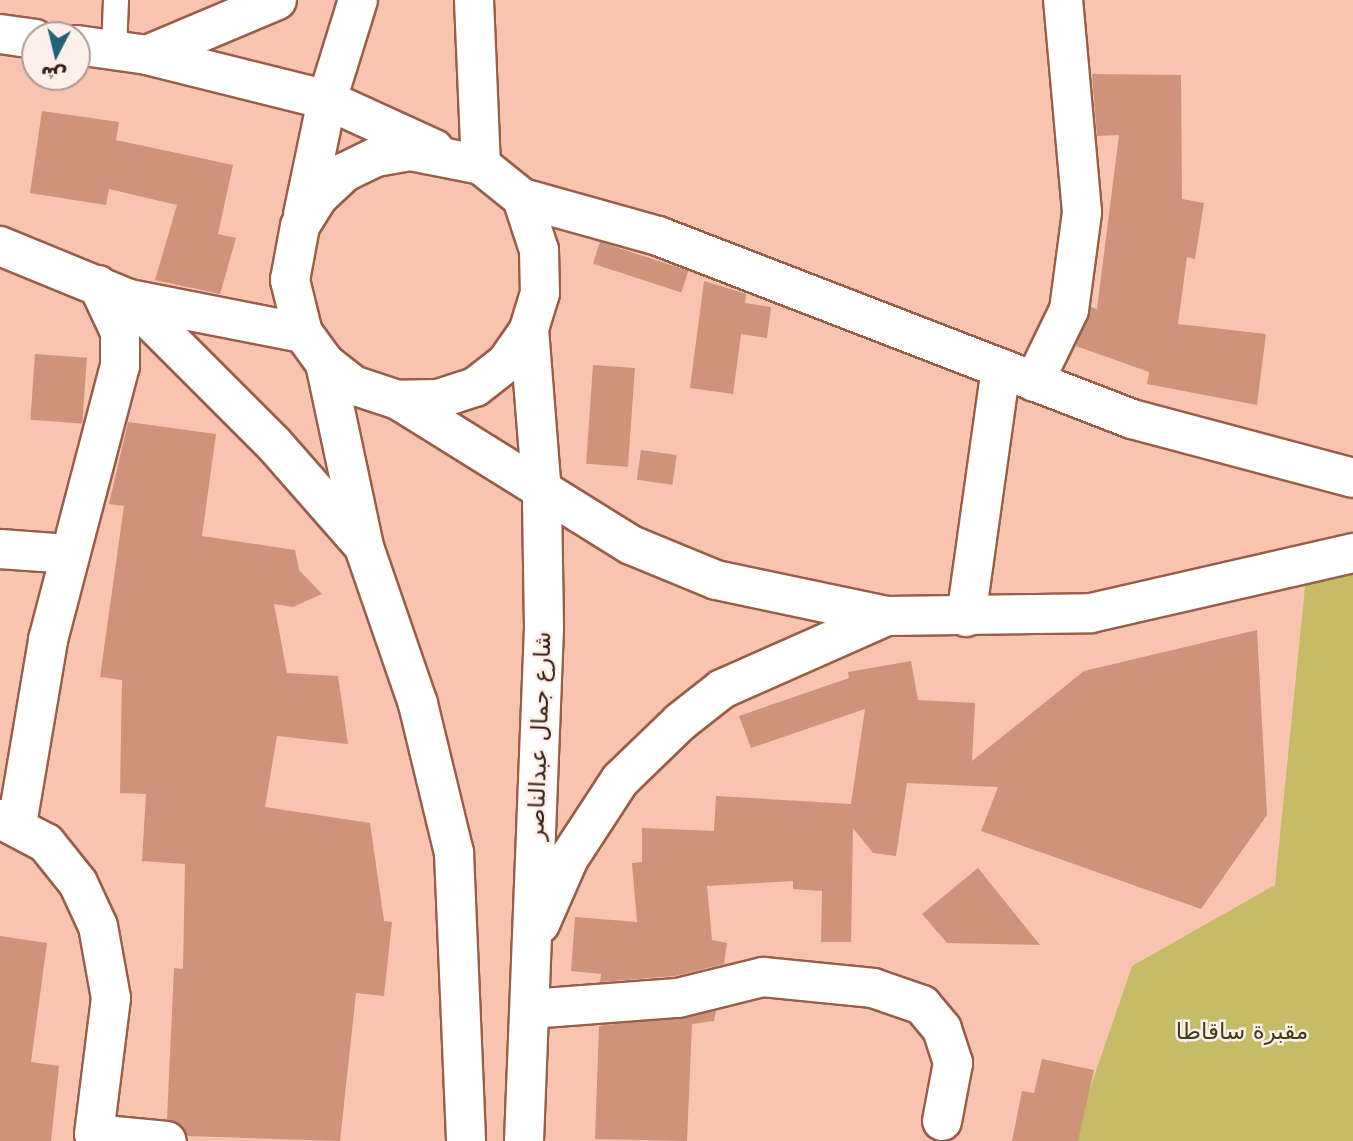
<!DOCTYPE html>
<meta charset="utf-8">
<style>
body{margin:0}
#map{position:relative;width:1353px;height:1141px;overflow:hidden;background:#f8c4b0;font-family:"DejaVu Sans","Noto Sans Arabic",sans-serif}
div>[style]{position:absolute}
.green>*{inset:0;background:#c6bb67}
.building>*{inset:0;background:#cf927a;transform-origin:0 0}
.roads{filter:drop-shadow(2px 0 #985e48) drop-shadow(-2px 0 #985e48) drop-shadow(0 2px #985e48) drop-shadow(0 -2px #985e48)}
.lane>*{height:24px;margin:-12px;padding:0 12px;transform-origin:12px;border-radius:12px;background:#fff}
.street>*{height:38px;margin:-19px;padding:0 19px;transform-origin:19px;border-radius:19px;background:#fff}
.secondary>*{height:38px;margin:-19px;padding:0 19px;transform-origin:19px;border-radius:19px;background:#fff}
span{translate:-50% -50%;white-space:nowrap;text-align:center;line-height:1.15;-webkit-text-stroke:5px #fdefea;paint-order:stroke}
.street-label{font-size:23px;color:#361e15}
.park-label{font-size:23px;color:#433e14}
.north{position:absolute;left:21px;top:21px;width:70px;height:70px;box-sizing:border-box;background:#fdefea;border:2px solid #ad9b95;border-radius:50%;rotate:187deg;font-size:19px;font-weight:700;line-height:28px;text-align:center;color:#361e15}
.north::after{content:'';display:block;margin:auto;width:24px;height:32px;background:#206276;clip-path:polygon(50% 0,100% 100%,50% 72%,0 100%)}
</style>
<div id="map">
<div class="green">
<div style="clip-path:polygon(1353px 566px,1353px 1141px,1072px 1141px,1132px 966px,1275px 885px,1306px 577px)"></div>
</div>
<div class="building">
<div style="clip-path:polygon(1092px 74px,1181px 75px,1182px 199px,1204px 203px,1195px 259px,1187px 257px,1178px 324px,1266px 334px,1257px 405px,1147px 384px,1149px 372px,1076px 346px,1091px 307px,1097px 309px,1119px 135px,1097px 136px)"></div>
<div style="clip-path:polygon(42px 111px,119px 122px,116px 140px,233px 165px,218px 234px,236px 238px,220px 294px,155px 280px,177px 205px,109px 189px,106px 205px,30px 193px)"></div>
<div style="left:600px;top:242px;width:93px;height:23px;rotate:18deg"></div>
<div style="clip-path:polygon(704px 281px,746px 294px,745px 303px,771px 307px,767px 338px,741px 334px,733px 394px,690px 388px)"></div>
<div style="left:35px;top:354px;width:52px;height:66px;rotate:4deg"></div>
<div style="left:593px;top:365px;width:42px;height:99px;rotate:4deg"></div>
<div style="clip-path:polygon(128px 422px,216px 434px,202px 536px,295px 550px,299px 570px,322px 594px,293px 607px,274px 604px,287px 673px,338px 676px,348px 744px,277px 736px,265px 807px,370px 823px,384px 921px,392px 922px,384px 996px,356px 993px,340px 1141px,188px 1136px,167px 1119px,174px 968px,183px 969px,185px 864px,142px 861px,146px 794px,120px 793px,122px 680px,100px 677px,124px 506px,109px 504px)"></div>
<div style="left:641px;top:450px;width:36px;height:30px;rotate:8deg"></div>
<div style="clip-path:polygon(1257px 630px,1267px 815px,1201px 909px,981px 831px,998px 787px,907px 783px,896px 856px,873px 853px,853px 828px,851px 942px,821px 942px,822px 891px,793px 889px,793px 881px,707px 886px,712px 940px,727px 943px,724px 964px,675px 976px,600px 982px,601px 974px,571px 971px,575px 917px,637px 922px,632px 863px,642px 862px,642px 828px,714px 831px,716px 796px,851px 804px,865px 709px,751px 748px,739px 716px,849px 678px,848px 672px,911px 661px,918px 700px,975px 703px,972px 761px,1084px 671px)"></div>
<div style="clip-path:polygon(978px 868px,1040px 945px,947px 943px,922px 914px)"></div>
<div style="clip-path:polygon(0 936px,47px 943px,31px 1062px,59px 1066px,51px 1141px,0 1141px)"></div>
<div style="clip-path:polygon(716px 1011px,714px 1021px,692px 1024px,687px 1141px,595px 1139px,599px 1026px)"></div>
<div style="clip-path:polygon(1042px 1059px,1094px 1070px,1078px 1141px,1012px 1141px,1022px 1091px,1034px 1093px)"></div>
</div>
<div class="roads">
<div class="lane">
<div style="left:114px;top:50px;width:50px;rotate:-87.7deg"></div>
</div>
<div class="street">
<div style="left:1034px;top:382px;width:80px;rotate:-64.1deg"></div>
<div style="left:1069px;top:310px;width:99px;rotate:-82.4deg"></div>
<div style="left:1082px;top:212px;width:213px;rotate:-95.1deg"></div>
<div style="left:0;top:549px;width:70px;rotate:4.1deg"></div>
<div style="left:966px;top:617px;width:251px;rotate:-82deg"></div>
<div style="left:0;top:819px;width:52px;rotate:27.6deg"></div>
<div style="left:46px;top:843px;width:51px;rotate:51.3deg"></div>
<div style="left:78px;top:883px;width:47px;rotate:65.1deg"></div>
<div style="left:98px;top:926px;width:73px;rotate:79.8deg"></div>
<div style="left:111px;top:998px;width:137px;rotate:97.1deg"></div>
<div style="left:94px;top:1134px;width:73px;rotate:5.5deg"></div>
<div style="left:17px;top:824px;width:187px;rotate:-80.4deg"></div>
<div style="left:48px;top:640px;width:283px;rotate:-75.3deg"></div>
<div style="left:120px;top:366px;width:34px;rotate:-90deg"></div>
<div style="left:120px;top:332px;width:52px;rotate:-115.1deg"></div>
<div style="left:530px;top:1009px;width:148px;rotate:-4.3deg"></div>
<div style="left:678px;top:998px;width:88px;rotate:-13.9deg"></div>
<div style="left:763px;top:977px;width:111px;rotate:5.7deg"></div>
<div style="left:873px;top:988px;width:52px;rotate:19.1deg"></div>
<div style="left:922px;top:1005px;width:31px;rotate:50deg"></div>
<div style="left:942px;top:1029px;width:36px;rotate:72deg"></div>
<div style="left:953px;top:1063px;width:59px;rotate:100.7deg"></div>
</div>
<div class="secondary">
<div style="left:474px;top:0;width:165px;rotate:87.6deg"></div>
<div style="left:0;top:34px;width:35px;rotate:8deg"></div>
<div style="left:77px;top:45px;width:71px;rotate:8.1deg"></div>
<div style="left:147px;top:55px;width:186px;rotate:14deg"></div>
<div style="left:327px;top:100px;width:118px;rotate:24.6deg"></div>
<div style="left:147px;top:55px;width:141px;rotate:-22.9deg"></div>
<div style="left:411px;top:151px;width:71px;rotate:11.3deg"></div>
<div style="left:481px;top:165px;width:53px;rotate:38.8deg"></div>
<div style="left:522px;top:198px;width:55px;rotate:71.9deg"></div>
<div style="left:539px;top:250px;width:43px;rotate:88.7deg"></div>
<div style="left:540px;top:293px;width:39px;rotate:107deg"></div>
<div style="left:529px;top:330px;width:40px;rotate:124.9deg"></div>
<div style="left:506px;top:363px;width:39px;rotate:142deg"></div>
<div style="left:475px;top:387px;width:40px;rotate:162deg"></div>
<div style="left:437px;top:399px;width:39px;rotate:179deg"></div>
<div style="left:398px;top:400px;width:47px;rotate:-161.6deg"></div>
<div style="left:353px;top:385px;width:36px;rotate:-142deg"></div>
<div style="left:325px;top:363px;width:37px;rotate:-126deg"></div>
<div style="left:303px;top:333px;width:55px;rotate:-103.8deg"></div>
<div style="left:290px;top:280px;width:55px;rotate:-79.5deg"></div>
<div style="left:300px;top:226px;width:36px;rotate:-58deg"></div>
<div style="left:319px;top:196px;width:35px;rotate:-43deg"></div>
<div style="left:345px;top:172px;width:34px;rotate:-26deg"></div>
<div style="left:376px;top:157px;width:36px;rotate:-10deg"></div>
<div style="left:522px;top:198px;width:141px;rotate:15.6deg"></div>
<div style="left:658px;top:236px;width:508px;rotate:21.11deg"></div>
<div style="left:1132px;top:419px;width:229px;rotate:14.9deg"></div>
<div style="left:303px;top:215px;width:117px;rotate:-78.2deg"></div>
<div style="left:327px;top:100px;width:105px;rotate:-72.8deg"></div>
<div style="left:0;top:246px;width:139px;rotate:22.3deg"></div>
<div style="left:129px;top:299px;width:177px;rotate:11.1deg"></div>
<div style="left:129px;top:299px;width:205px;rotate:45deg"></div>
<div style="left:274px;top:444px;width:132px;rotate:48.7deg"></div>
<div style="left:325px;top:363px;width:188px;rotate:78deg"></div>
<div style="left:364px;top:547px;width:166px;rotate:71deg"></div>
<div style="left:418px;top:704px;width:153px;rotate:76.4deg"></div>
<div style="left:454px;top:853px;width:288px;rotate:87.6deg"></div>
<div style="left:398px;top:400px;width:274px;rotate:31.9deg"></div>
<div style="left:631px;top:545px;width:92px;rotate:22.4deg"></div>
<div style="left:716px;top:580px;width:175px;rotate:11.9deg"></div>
<div style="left:887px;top:616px;width:204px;rotate:-0.8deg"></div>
<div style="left:1091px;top:613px;width:269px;rotate:-12.9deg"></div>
<div style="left:540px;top:924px;width:72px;rotate:-66.3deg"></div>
<div style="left:569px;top:858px;width:93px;rotate:-56.8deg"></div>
<div style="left:620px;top:780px;width:83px;rotate:-44deg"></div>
<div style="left:680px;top:722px;width:53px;rotate:-38.2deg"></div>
<div style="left:722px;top:689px;width:180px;rotate:-23.9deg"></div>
<div style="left:524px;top:1141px;width:514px;rotate:-87.77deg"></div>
<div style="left:544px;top:627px;width:133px;rotate:-90.9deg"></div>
<div style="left:542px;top:494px;width:165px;rotate:-94.5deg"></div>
</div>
</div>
<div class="street-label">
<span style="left:539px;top:736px;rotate:-88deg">شارع جمال عبدالناصر</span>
</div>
<div class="park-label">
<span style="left:1242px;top:1031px">مقبرة ساقاطا</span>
</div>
<div class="north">ش</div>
</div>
